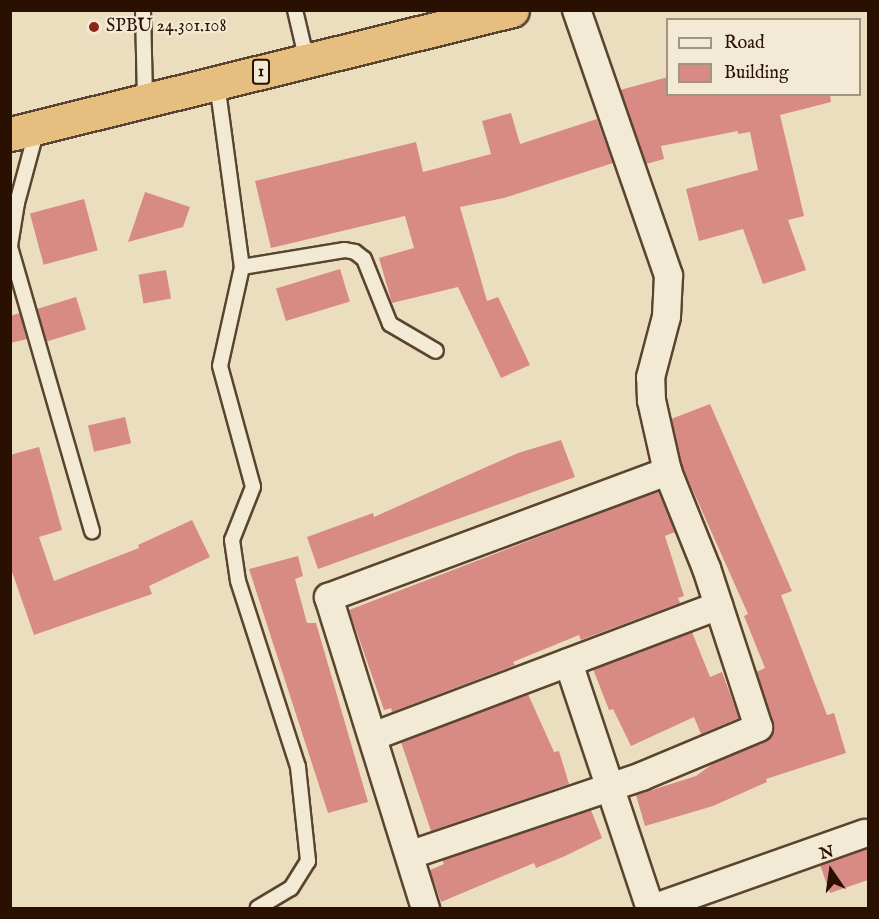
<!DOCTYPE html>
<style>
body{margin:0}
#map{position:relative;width:879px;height:919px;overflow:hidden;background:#ebdebf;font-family:"IM FELL English",serif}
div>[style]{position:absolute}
.building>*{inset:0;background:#d88a84;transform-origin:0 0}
.roads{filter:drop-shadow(2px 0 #5a4430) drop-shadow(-2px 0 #5a4430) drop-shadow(0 2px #5a4430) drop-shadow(0 -2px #5a4430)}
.lane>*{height:14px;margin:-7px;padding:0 7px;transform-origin:7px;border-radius:7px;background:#f2ead5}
.street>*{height:27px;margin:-13.5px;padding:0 13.5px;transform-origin:13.5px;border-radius:13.5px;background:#f2ead5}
.highway>*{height:33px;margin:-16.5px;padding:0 16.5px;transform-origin:16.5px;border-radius:16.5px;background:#e6bf80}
.dots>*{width:16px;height:16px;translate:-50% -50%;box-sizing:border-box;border:3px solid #f2ead5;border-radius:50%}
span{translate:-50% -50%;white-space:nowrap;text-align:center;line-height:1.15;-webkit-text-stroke:4.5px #f2ead5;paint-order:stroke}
.shield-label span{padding:2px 4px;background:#f2ead5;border:2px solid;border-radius:4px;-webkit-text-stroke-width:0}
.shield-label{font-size:16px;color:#291000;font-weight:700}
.poi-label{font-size:18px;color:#291000}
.left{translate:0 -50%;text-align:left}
.frame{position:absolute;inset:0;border:12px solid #291000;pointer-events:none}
.legend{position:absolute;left:666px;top:18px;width:195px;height:78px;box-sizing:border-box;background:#f2ead5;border:2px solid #a29380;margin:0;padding:8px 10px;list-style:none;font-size:18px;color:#291000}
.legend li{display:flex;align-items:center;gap:12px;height:30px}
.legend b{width:30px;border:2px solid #a29380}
.north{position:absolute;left:801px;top:841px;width:60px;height:60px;-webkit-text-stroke:4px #f2ead5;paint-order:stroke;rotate:347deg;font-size:16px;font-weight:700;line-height:24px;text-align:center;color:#291000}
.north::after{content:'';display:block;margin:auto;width:21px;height:27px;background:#291000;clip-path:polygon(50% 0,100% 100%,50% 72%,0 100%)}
</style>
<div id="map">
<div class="building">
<div style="clip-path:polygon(668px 77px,668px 94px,830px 94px,831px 102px,780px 115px,804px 216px,788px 220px,806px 270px,763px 284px,743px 229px,699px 241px,686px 189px,758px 170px,750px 132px,738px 134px,738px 131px,661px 146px,664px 159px,646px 164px,620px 90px)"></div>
<div style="clip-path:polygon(511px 113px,520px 144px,597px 119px,613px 163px,504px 198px,460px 207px,487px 301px,498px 297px,530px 365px,501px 378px,458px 287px,392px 303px,379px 258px,414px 248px,405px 216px,271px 248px,255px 181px,416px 142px,423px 172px,491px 154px,482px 121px)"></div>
<div style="clip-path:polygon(145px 192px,190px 207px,183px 227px,128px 242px)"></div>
<div style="left:84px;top:199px;width:53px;height:56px;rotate:75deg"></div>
<div style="left:340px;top:269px;width:34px;height:67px;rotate:73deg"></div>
<div style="left:166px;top:270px;width:29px;height:28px;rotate:80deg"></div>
<div style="left:76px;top:297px;width:34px;height:41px;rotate:73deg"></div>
<div style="clip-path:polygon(20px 313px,27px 339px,10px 343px,10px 316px)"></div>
<div style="clip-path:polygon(710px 404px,792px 591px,781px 595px,827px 715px,834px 713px,846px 753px,766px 779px,767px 782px,713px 806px,645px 826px,636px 795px,696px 776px,714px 763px,765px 741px,774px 729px,756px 672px,765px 668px,744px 616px,748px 614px,682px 466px,671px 419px)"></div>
<div style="left:125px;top:417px;width:27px;height:38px;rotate:77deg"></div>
<div style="clip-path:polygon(561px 440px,575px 477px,318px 569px,307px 537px,373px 513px,374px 517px,518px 453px)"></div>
<div style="clip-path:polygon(39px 447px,62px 530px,39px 537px,54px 581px,139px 548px,138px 545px,192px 520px,210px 557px,149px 586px,152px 594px,34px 635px,10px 566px,10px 455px)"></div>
<div style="clip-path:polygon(658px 491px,675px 532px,665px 536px,684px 596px,678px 598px,680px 603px,581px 640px,579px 635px,513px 662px,515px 665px,392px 712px,391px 708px,384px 710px,349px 610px)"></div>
<div style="clip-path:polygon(298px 556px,303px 576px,295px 579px,307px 623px,316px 623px,368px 802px,328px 813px,249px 569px)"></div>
<div style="clip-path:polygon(692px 632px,710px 677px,722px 672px,739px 718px,701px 734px,694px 717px,631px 746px,613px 709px,609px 710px,593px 669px)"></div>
<div style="clip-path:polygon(528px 694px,554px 752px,559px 751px,569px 784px,431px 831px,401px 742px)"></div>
<div style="clip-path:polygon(591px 810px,602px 838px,565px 856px,536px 868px,534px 863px,441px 902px,430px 870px,444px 864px,442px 860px)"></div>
<div style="clip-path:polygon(868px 848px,868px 880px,830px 893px,820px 865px)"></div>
</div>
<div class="roads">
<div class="lane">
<div style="left:143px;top:10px;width:90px;rotate:88.7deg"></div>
<div style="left:295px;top:10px;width:52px;rotate:76.8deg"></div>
<div style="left:217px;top:83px;width:186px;rotate:82.3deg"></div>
<div style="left:242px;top:267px;width:101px;rotate:102.5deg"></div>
<div style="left:220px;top:366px;width:125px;rotate:74.7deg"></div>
<div style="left:253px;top:487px;width:57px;rotate:111.6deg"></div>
<div style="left:232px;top:540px;width:41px;rotate:81.7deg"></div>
<div style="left:238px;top:581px;width:195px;rotate:72.1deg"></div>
<div style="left:298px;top:767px;width:95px;rotate:83.9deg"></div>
<div style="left:308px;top:861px;width:32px;rotate:122deg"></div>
<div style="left:291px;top:888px;width:39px;rotate:149deg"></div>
<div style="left:10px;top:246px;width:44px;rotate:-80.8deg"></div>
<div style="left:17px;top:203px;width:77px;rotate:-74.9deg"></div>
<div style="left:10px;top:247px;width:296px;rotate:73.9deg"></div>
<div style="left:242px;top:267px;width:104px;rotate:-9.4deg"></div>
<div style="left:345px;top:250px;width:10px;rotate:11deg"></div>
<div style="left:355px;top:252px;width:11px;rotate:38deg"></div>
<div style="left:364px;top:259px;width:70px;rotate:68.2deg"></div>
<div style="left:390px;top:324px;width:53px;rotate:30.4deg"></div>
</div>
<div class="street">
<div style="left:568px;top:662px;width:259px;rotate:71.6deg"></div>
<div style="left:372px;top:736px;width:370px;rotate:-20.7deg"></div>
<div style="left:411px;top:854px;width:243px;rotate:-18.7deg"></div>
<div style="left:641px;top:776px;width:127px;rotate:-22.7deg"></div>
<div style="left:758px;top:727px;width:167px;rotate:-108.1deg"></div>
<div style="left:706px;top:568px;width:105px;rotate:-111.9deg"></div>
<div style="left:667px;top:471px;width:73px;rotate:-102.7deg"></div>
<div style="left:651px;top:400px;width:23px;rotate:-92deg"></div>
<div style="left:650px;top:377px;width:63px;rotate:-75.3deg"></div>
<div style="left:666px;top:316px;width:41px;rotate:-87.2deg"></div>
<div style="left:668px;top:275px;width:281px;rotate:-109.1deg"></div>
<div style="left:425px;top:908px;width:326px;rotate:-107.3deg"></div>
<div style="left:328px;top:597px;width:362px;rotate:-20.4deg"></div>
<div style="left:652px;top:908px;width:225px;rotate:-19.5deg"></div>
</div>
<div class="highway">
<div style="left:10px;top:134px;width:517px;rotate:-13.87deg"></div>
</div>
</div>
<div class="dots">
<div style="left:94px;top:27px;background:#8f2418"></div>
</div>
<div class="shield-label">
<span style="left:261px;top:72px">1</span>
</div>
<div class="poi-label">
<span class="left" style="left:106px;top:27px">SPBU 24.301.108</span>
</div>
<div class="frame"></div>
<ul class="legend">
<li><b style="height:8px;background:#f2ead5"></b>Road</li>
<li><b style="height:16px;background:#d88a84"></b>Building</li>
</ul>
<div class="north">N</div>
</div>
